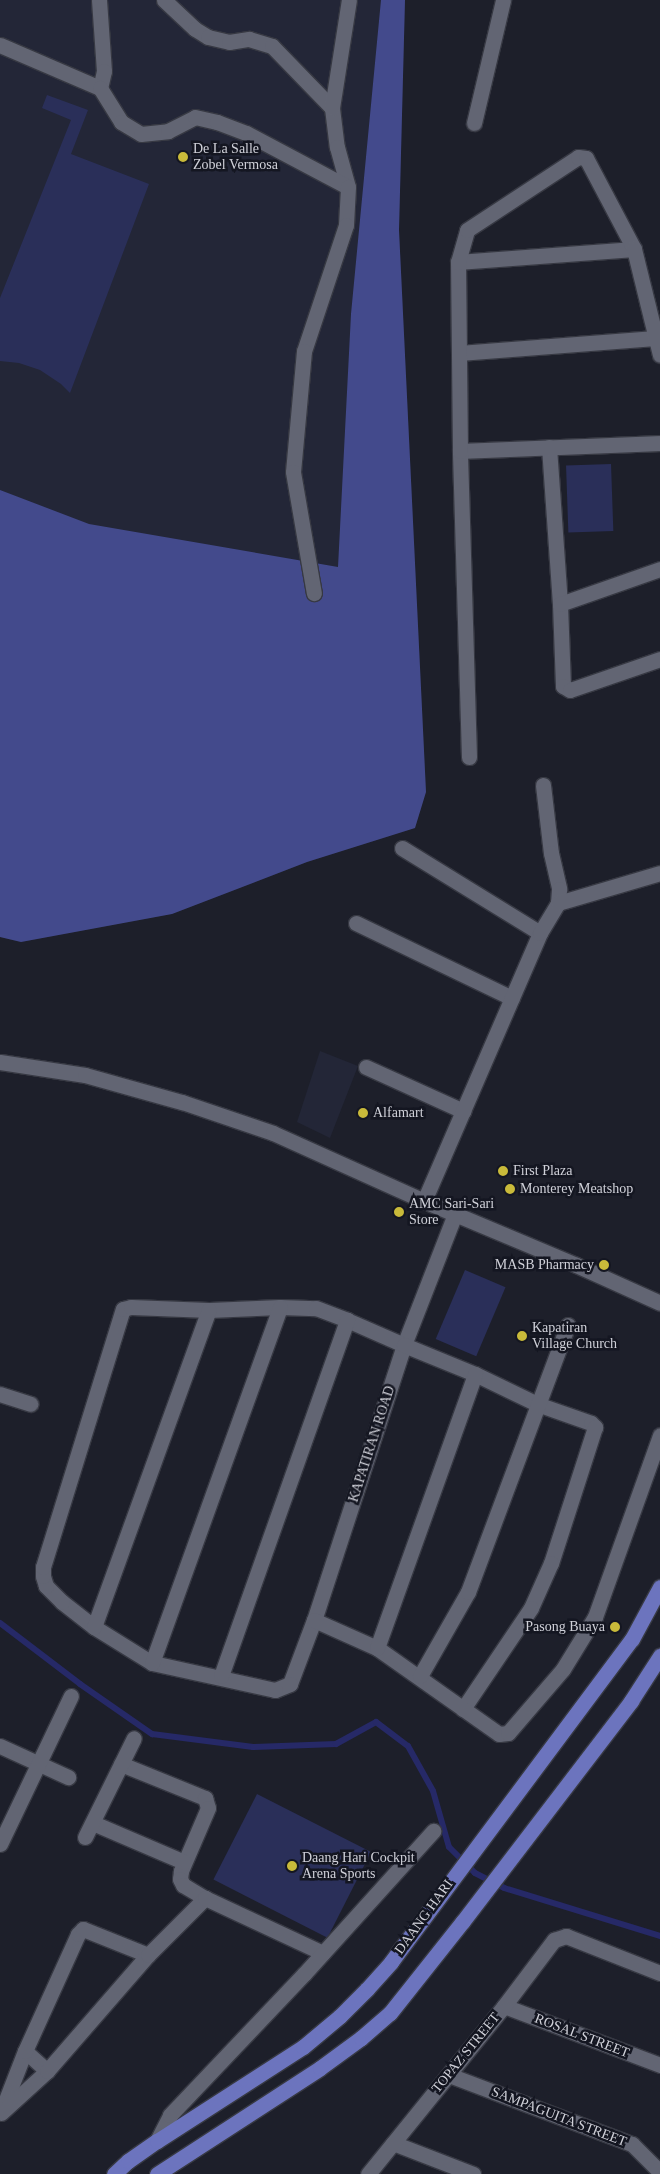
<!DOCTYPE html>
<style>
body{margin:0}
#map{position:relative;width:660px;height:2174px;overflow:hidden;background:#1d1f2a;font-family:"Times New Roman",serif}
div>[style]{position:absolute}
.built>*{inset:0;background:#232637}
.green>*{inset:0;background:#2a2f59;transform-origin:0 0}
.forest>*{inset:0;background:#434a8c}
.stream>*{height:6px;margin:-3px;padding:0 3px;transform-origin:3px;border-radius:3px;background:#262967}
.roads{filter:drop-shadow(1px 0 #373943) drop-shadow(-1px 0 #373943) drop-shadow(0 1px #373943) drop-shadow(0 -1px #373943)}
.minor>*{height:15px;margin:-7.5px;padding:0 7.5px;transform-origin:7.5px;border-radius:7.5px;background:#626573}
.major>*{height:15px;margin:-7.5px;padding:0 7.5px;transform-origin:7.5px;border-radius:7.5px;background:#6c74be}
.dots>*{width:14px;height:14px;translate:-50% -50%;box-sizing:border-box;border:2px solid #141621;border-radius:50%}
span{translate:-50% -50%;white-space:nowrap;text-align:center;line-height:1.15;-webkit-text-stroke:5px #141621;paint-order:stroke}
.poi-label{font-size:14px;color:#d0d1d9}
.left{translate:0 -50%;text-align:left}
.right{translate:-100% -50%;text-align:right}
.street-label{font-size:14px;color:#d0d1d9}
</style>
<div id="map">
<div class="built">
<div style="clip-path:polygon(0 0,405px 0,399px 230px,426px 792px,415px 828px,307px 862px,172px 914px,21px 942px,0 937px)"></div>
<div style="clip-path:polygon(320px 1051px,358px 1066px,330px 1138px,297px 1122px)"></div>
</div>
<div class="green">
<div style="clip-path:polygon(47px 95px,88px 110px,71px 154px,149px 184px,70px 393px,61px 384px,40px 370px,19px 363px,0 361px,0 298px,71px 120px,42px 108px)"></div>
<div style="left:611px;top:464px;width:67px;height:45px;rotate:88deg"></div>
<div style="left:465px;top:1270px;width:44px;height:75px;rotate:23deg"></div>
<div style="left:257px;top:1794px;width:128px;height:96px;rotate:27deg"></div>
</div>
<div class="forest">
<div style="clip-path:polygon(381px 0,405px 0,399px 230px,426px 792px,415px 828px,307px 862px,172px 914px,21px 942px,0 937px,0 490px,89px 524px,338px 567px,351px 314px)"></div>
</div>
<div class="stream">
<div style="left:0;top:1623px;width:101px;rotate:37.3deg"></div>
<div style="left:80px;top:1684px;width:88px;rotate:34.8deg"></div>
<div style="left:152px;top:1734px;width:102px;rotate:7.3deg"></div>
<div style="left:253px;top:1747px;width:83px;rotate:-2.1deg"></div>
<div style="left:336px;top:1744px;width:46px;rotate:-28.8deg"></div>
<div style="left:376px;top:1722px;width:40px;rotate:37deg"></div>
<div style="left:408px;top:1746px;width:51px;rotate:60.9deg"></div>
<div style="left:433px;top:1791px;width:58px;rotate:74.1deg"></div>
<div style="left:449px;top:1847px;width:37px;rotate:45deg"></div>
<div style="left:475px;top:1873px;width:33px;rotate:27deg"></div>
<div style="left:504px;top:1888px;width:163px;rotate:17.1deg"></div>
</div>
<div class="roads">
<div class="minor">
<div style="left:99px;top:0;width:71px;rotate:86deg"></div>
<div style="left:104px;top:71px;width:17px;rotate:103deg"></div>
<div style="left:164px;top:0;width:42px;rotate:43.1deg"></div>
<div style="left:195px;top:29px;width:15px;rotate:32deg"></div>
<div style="left:208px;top:37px;width:22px;rotate:13deg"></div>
<div style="left:229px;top:42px;width:20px;rotate:-9deg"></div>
<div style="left:249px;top:39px;width:24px;rotate:17deg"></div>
<div style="left:272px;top:46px;width:86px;rotate:45.9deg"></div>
<div style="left:332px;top:108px;width:39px;rotate:83deg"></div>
<div style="left:337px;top:147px;width:41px;rotate:74.6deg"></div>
<div style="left:0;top:45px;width:109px;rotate:23.3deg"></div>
<div style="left:100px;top:88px;width:40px;rotate:58deg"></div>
<div style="left:121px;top:122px;width:23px;rotate:31deg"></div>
<div style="left:141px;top:134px;width:27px;rotate:-6deg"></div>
<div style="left:168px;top:131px;width:30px;rotate:-27deg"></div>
<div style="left:195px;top:117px;width:23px;rotate:13deg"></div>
<div style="left:217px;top:122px;width:31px;rotate:21deg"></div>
<div style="left:246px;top:133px;width:115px;rotate:27.9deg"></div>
<div style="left:348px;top:187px;width:38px;rotate:93deg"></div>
<div style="left:346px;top:225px;width:133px;rotate:108.4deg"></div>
<div style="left:304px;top:351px;width:121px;rotate:95.2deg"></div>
<div style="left:293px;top:472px;width:123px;rotate:80.2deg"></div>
<div style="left:332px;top:108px;width:109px;rotate:-81.1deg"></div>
<div style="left:474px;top:123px;width:126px;rotate:-76.7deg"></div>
<div style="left:458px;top:262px;width:176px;rotate:-4.2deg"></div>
<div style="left:460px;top:353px;width:198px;rotate:-4.4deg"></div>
<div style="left:549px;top:447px;width:157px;rotate:86deg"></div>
<div style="left:560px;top:604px;width:82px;rotate:87.9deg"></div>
<div style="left:563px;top:686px;width:8px;rotate:30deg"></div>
<div style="left:570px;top:690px;width:95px;rotate:-19deg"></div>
<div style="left:460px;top:451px;width:200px;rotate:-2.3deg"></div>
<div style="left:560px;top:604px;width:106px;rotate:-19.3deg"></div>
<div style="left:469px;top:757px;width:306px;rotate:-91.7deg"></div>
<div style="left:460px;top:451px;width:189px;rotate:-90.6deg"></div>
<div style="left:458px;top:262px;width:33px;rotate:-74deg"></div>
<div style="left:467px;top:230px;width:133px;rotate:-33.3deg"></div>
<div style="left:578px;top:157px;width:8px;rotate:7deg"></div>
<div style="left:586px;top:158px;width:103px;rotate:62.2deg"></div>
<div style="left:634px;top:249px;width:109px;rotate:76.2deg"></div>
<div style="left:543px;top:785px;width:68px;rotate:83.3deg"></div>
<div style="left:551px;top:853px;width:37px;rotate:77deg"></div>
<div style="left:559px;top:889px;width:14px;rotate:94deg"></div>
<div style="left:402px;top:848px;width:162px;rotate:31.6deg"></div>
<div style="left:356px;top:923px;width:173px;rotate:25.7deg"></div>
<div style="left:0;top:1062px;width:86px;rotate:8.7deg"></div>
<div style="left:85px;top:1075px;width:101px;rotate:15.6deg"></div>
<div style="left:182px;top:1102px;width:96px;rotate:18.8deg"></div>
<div style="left:273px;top:1133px;width:166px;rotate:24.2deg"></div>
<div style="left:424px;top:1201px;width:165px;rotate:22.8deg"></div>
<div style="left:576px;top:1265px;width:92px;rotate:24.3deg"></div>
<div style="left:366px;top:1067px;width:107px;rotate:24.4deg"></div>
<div style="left:424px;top:1201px;width:292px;rotate:-66.6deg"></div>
<div style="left:540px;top:933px;width:35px;rotate:-59deg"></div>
<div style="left:558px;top:903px;width:106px;rotate:-16.4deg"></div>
<div style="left:455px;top:1214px;width:141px;rotate:111.3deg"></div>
<div style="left:404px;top:1345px;width:289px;rotate:108.1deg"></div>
<div style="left:314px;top:1620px;width:68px;rotate:110.6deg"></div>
<div style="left:290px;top:1684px;width:16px;rotate:158deg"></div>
<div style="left:275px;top:1690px;width:126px;rotate:-167.6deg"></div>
<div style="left:152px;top:1663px;width:68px;rotate:-148.2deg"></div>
<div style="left:94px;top:1627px;width:41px;rotate:-142deg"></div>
<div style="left:62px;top:1602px;width:23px;rotate:-135deg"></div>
<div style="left:46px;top:1586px;width:10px;rotate:-107deg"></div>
<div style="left:43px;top:1576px;width:9px;rotate:-90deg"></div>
<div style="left:43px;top:1567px;width:270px;rotate:-72.8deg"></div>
<div style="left:123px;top:1309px;width:8px;rotate:-14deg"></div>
<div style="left:131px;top:1307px;width:78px;rotate:2.2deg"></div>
<div style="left:209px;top:1310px;width:71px;rotate:-2.4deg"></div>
<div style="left:280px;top:1307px;width:36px;rotate:2deg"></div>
<div style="left:316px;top:1308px;width:33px;rotate:21deg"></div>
<div style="left:347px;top:1320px;width:62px;rotate:23.7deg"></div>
<div style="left:404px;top:1345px;width:77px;rotate:22.2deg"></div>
<div style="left:475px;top:1374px;width:69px;rotate:25.8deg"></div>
<div style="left:537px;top:1404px;width:57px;rotate:19.4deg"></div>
<div style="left:591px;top:1423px;width:6px;rotate:45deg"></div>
<div style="left:595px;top:1427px;width:143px;rotate:107.9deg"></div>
<div style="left:551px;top:1563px;width:49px;rotate:114deg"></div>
<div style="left:531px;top:1608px;width:122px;rotate:124deg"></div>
<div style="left:0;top:1394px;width:32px;rotate:18deg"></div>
<div style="left:314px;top:1620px;width:69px;rotate:24deg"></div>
<div style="left:377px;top:1648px;width:149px;rotate:35.2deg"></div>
<div style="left:499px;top:1734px;width:9px;rotate:-6deg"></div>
<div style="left:508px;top:1733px;width:84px;rotate:-49.3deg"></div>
<div style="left:563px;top:1669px;width:61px;rotate:-58.4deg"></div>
<div style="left:595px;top:1617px;width:193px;rotate:-70.3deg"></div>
<div style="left:94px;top:1627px;width:337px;rotate:-70.1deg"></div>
<div style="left:377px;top:1648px;width:291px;rotate:-70.3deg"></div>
<div style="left:152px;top:1663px;width:378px;rotate:-70.2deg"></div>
<div style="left:221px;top:1676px;width:378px;rotate:-70.5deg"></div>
<div style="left:420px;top:1676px;width:97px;rotate:-60.3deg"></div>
<div style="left:468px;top:1592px;width:285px;rotate:-69.5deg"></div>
<div style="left:0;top:1746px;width:75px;rotate:24.5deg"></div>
<div style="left:121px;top:1764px;width:91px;rotate:22deg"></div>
<div style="left:205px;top:1798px;width:10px;rotate:73deg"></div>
<div style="left:208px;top:1808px;width:69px;rotate:113.2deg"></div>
<div style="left:181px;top:1871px;width:8px;rotate:97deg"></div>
<div style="left:180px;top:1879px;width:7px;rotate:63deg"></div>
<div style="left:183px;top:1885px;width:26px;rotate:31deg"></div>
<div style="left:93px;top:1823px;width:99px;rotate:23.2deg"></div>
<div style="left:85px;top:1837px;width:110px;rotate:-63.7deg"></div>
<div style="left:0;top:1844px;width:164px;rotate:-64.4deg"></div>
<div style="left:504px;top:2006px;width:167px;rotate:20.7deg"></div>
<div style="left:25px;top:2051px;width:30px;rotate:42deg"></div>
<div style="left:449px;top:2075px;width:196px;rotate:20.7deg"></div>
<div style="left:632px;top:2144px;width:40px;rotate:45deg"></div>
<div style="left:2px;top:2110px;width:63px;rotate:-68.7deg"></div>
<div style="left:25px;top:2051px;width:128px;rotate:-65.6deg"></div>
<div style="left:78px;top:1934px;width:7px;rotate:-45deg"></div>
<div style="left:83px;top:1929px;width:70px;rotate:21.8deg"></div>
<div style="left:1px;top:2113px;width:62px;rotate:-42.4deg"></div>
<div style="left:47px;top:2071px;width:154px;rotate:-49deg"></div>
<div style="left:148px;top:1955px;width:81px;rotate:-45deg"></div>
<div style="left:205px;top:1898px;width:130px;rotate:25deg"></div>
<div style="left:157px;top:2141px;width:29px;rotate:-63deg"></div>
<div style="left:170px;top:2115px;width:195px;rotate:-46.5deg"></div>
<div style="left:304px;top:1974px;width:193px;rotate:-47.9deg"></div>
<div style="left:393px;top:2143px;width:86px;rotate:21.2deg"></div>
<div style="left:368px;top:2174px;width:216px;rotate:-51deg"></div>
<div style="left:504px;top:2006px;width:83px;rotate:-52.9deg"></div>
<div style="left:554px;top:1940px;width:13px;rotate:-18deg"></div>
<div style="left:566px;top:1936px;width:101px;rotate:21.5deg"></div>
</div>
<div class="major">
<div style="left:114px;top:2174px;width:19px;rotate:-43deg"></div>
<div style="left:128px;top:2161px;width:35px;rotate:-35deg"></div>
<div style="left:157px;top:2141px;width:174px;rotate:-32.8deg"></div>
<div style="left:303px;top:2047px;width:48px;rotate:-40deg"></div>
<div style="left:340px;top:2016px;width:38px;rotate:-45deg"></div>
<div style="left:367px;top:1989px;width:36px;rotate:-48deg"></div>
<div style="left:391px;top:1962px;width:403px;rotate:-53.3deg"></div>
<div style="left:632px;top:1639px;width:59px;rotate:-61.7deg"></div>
<div style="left:157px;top:2174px;width:194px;rotate:-33deg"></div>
<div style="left:320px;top:2068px;width:51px;rotate:-36.2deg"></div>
<div style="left:361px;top:2038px;width:38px;rotate:-41deg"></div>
<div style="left:390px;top:2013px;width:117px;rotate:-51.6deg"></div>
<div style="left:463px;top:1921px;width:277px;rotate:-52.6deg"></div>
<div style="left:631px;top:1701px;width:54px;rotate:-57.2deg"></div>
</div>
</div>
<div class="dots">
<div style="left:183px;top:157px;background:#c9ba3a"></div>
<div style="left:363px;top:1113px;background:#c9ba3a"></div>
<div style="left:503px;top:1171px;background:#c9ba3a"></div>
<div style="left:510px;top:1189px;background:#c9ba3a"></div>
<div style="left:399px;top:1212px;background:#c9ba3a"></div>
<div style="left:604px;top:1265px;background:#c9ba3a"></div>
<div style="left:522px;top:1336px;background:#c9ba3a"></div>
<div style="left:615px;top:1627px;background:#c9ba3a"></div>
<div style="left:292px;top:1866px;background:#c9ba3a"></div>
</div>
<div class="poi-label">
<span class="left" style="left:193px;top:157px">De La Salle<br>Zobel Vermosa</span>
<span class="left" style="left:373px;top:1113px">Alfamart</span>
<span class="left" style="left:513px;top:1171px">First Plaza</span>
<span class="left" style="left:520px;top:1189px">Monterey Meatshop</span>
<span class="left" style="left:409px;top:1212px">AMC Sari-Sari<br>Store</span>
<span class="right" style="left:594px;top:1265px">MASB Pharmacy</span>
<span class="left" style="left:532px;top:1336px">Kapatiran<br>Village Church</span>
<span class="right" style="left:605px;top:1627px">Pasong Buaya</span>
<span class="left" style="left:302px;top:1866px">Daang Hari Cockpit<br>Arena Sports</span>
</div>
<div class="street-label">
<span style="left:372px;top:1444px;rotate:-72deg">KAPATIRAN ROAD</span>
<span style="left:424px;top:1917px;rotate:-54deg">DAANG HARI</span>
<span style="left:582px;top:2036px;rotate:21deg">ROSAL STREET</span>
<span style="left:466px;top:2053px;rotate:-51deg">TOPAZ STREET</span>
<span style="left:559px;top:2117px;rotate:21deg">SAMPAGUITA STREET</span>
</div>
</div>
